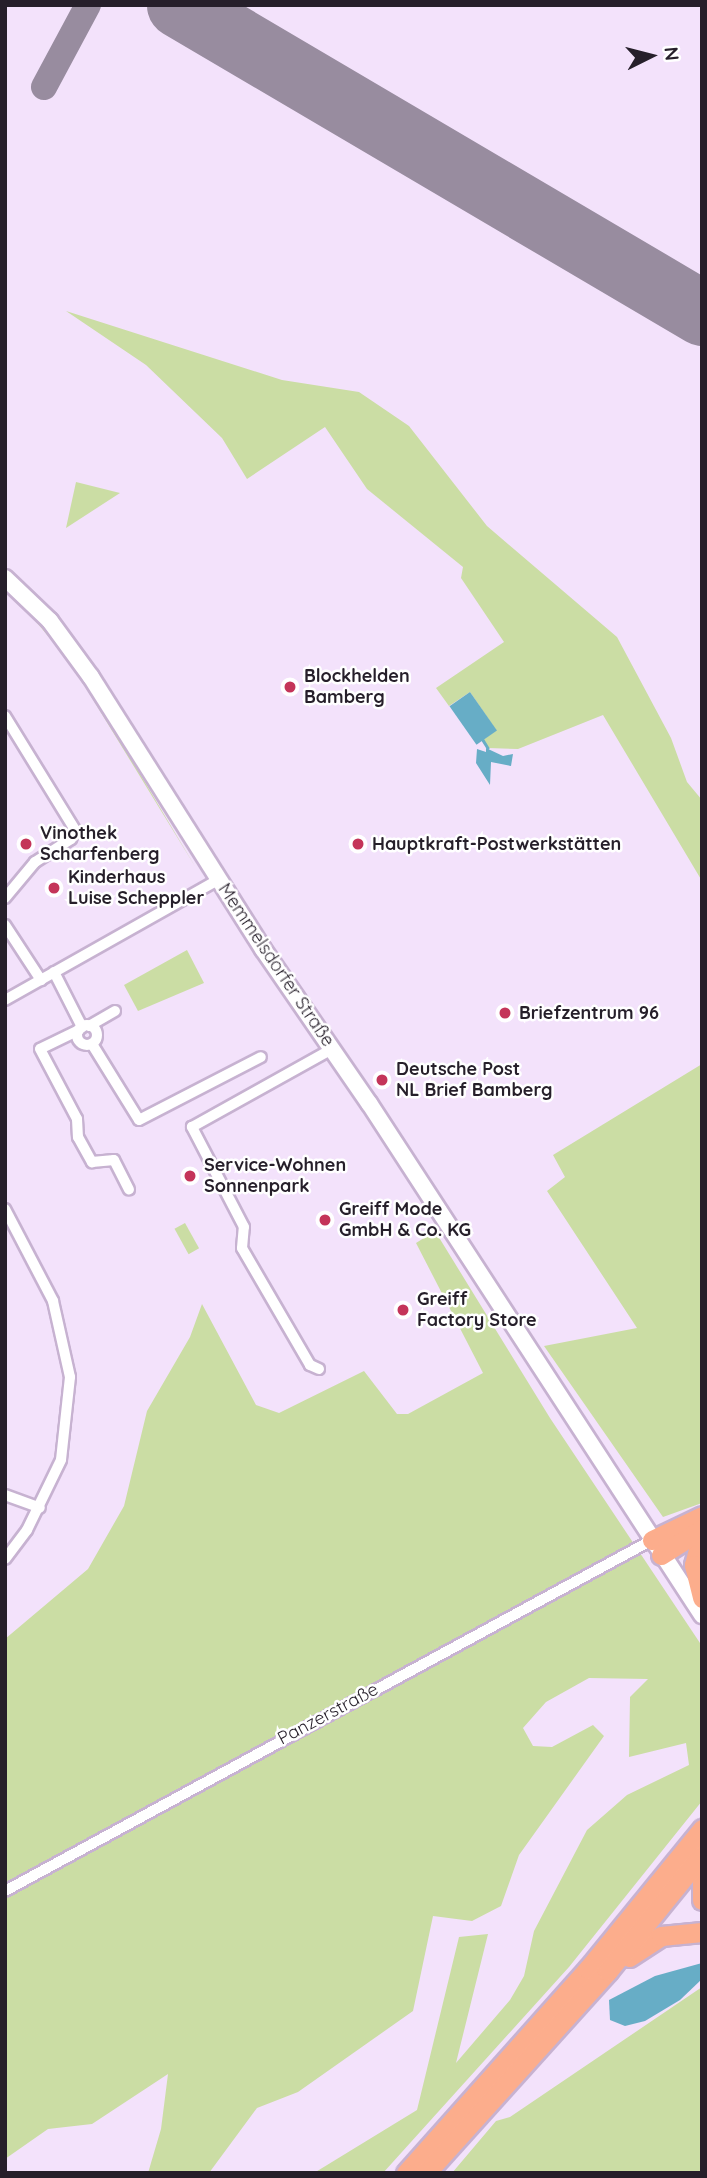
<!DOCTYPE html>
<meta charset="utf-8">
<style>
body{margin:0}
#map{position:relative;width:707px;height:2178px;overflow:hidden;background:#f3e2fb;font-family:Quicksand,sans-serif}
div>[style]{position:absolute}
.green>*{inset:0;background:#cbdda4;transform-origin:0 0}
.water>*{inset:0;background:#67adc6;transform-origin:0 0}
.stream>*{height:2.5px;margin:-1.25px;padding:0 1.25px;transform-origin:1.25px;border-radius:1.25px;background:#67adc6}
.taxiway>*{height:26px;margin:-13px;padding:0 13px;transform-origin:13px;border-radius:13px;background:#988c9f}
.runway>*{height:65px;margin:-32.5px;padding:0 32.5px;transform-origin:32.5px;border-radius:32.5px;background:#988c9f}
.roads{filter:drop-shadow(2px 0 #c7b2d1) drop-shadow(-2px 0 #c7b2d1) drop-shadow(0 2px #c7b2d1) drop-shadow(0 -2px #c7b2d1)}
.minor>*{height:10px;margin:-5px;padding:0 5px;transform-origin:5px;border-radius:5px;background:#fff}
.minor>.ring{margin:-5px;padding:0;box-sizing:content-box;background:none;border:10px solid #fff;border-radius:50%}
.secondary>*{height:16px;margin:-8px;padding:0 8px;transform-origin:8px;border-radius:8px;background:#fff}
.motorway>*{height:19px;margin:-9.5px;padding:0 9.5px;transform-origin:9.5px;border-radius:9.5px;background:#fcad8c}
.dots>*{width:19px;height:19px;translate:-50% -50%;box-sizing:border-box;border:4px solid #fff;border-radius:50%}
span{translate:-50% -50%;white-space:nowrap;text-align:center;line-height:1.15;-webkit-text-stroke:5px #fff;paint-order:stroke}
.poi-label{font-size:18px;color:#261f2a;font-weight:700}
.left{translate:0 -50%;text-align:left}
.street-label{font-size:18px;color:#261f2a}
.frame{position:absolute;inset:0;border:7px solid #261f2a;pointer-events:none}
.north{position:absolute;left:616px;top:21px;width:70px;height:70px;-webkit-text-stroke:5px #fff;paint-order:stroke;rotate:84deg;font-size:19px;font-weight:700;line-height:28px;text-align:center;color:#261f2a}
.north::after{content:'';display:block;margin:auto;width:24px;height:32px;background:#261f2a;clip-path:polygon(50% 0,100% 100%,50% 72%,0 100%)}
</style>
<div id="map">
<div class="green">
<div style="clip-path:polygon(66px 311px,282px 380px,359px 392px,409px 426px,487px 526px,617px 637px,671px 738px,687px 782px,702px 800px,702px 881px,603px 715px,518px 749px,488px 748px,483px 740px,496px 730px,470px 692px,449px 706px,436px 688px,504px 642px,461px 578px,463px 567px,367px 489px,325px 427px,247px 479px,222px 438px,146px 365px)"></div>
<div style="clip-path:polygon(76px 482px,120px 493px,66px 528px)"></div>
<div style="clip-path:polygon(5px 585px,52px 633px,75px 665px,196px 868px,70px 662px)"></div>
<div style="clip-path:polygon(187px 950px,204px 983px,138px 1011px,124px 985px)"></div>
<div style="clip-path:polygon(702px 1064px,702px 1503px,663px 1517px,544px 1346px,637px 1328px,547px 1191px,565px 1177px,553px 1155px)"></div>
<div style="left:185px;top:1223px;width:29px;height:12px;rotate:61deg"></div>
<div style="clip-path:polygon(435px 1231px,550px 1418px,702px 1646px,702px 1801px,569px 1967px,383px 2173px,314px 2173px,417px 2110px,459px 1937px,488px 1934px,456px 2063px,510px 2000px,524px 1976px,534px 1931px,587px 1830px,627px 1795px,689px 1765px,686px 1743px,629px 1757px,630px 1697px,648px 1679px,589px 1678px,546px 1702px,523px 1728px,533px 1746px,552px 1747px,593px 1725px,604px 1736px,519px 1855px,501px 1906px,472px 1921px,433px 1916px,413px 2011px,298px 2092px,257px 2108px,209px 2173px,148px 2173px,161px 2129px,168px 2074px,92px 2124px,48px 2129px,5px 2159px,5px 1639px,88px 1569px,124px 1506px,147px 1411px,190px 1337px,202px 1304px,256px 1405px,279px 1413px,364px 1371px,397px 1414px,408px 1414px,483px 1373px,416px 1243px)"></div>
<div style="clip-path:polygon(702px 1987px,702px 2173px,452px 2173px,496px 2121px,510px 2117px)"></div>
</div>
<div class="water">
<div style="left:470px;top:692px;width:47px;height:25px;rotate:55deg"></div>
<div style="clip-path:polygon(486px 748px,503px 756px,513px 754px,511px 766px,491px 762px,490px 785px,476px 763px,477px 749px,486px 752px)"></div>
<div style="clip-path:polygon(702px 1963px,702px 1979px,680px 2000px,645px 2021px,625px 2026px,610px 2020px,609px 2000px,655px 1976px)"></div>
</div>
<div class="stream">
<div style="left:483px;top:740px;width:9px;rotate:58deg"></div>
</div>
<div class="taxiway">
<div style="left:44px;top:87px;width:93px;rotate:-61.8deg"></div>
</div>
<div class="runway">
<div style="left:179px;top:5px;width:607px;rotate:30.49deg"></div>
</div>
<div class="roads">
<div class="minor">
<div style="left:5px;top:716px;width:134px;rotate:58.4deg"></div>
<div style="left:75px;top:830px;width:10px;rotate:114deg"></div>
<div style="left:71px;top:839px;width:43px;rotate:147.4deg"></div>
<div style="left:35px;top:862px;width:47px;rotate:129.8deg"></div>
<div style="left:5px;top:925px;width:66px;rotate:56.8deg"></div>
<div style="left:54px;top:972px;width:62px;rotate:63deg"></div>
<div style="left:5px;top:1000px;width:244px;rotate:-29.4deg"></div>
<div class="ring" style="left:77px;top:1025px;width:10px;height:10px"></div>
<div style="left:89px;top:1026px;width:30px;rotate:-30deg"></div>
<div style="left:79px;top:1030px;width:43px;rotate:154deg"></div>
<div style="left:40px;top:1049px;width:79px;rotate:62.1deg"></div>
<div style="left:77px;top:1119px;width:18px;rotate:87deg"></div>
<div style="left:78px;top:1137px;width:29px;rotate:61deg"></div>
<div style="left:92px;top:1162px;width:22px;rotate:-5deg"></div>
<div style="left:114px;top:1160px;width:33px;rotate:63deg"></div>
<div style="left:92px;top:1044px;width:89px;rotate:58.3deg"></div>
<div style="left:139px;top:1120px;width:137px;rotate:-27.3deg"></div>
<div style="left:5px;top:1209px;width:104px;rotate:62.4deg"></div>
<div style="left:53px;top:1301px;width:78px;rotate:77.4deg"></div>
<div style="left:70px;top:1377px;width:83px;rotate:96.2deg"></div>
<div style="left:61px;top:1460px;width:78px;rotate:115.9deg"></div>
<div style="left:27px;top:1530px;width:36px;rotate:127deg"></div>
<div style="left:319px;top:1369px;width:10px;rotate:-156deg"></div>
<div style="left:310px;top:1365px;width:135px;rotate:-120.2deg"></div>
<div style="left:242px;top:1248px;width:21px;rotate:-85deg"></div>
<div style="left:244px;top:1227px;width:113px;rotate:-117.5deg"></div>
<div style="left:192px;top:1127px;width:160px;rotate:-29.1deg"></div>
<div style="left:5px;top:1495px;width:37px;rotate:20deg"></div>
<div style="left:5px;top:1891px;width:736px;rotate:-28.48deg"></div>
</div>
<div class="secondary">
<div style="left:5px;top:578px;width:62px;rotate:43.7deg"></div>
<div style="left:50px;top:621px;width:69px;rotate:53.8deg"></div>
<div style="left:91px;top:677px;width:322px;rotate:57.7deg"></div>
<div style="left:263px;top:949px;width:187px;rotate:55.5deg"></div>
<div style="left:369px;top:1103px;width:611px;rotate:56.96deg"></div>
</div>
<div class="motorway">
<div style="left:702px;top:1535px;width:31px;rotate:105deg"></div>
<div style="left:694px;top:1565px;width:34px;rotate:76deg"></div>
<div style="left:652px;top:1540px;width:55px;rotate:-25.6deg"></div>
<div style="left:661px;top:1555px;width:49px;rotate:-32.4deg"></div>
<div style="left:702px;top:1875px;width:25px;rotate:90deg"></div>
<div style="left:629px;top:1957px;width:38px;rotate:-33deg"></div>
<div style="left:661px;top:1936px;width:41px;rotate:-5.6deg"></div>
<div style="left:406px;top:2173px;width:273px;rotate:-48.3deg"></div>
<div style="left:588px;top:1969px;width:181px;rotate:-50.8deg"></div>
<div style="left:426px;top:2173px;width:272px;rotate:-48deg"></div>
<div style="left:608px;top:1971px;width:149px;rotate:-51deg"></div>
</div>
</div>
<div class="dots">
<div style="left:290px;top:687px;background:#c43459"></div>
<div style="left:26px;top:844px;background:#c43459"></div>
<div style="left:358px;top:844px;background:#c43459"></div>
<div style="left:54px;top:888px;background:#c43459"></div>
<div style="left:505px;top:1013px;background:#c43459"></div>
<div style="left:382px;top:1080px;background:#c43459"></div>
<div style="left:190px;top:1176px;background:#c43459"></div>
<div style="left:325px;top:1220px;background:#c43459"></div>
<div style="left:403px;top:1310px;background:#c43459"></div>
</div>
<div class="poi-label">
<span class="left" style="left:304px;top:687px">Blockhelden<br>Bamberg</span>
<span class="left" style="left:40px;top:844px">Vinothek<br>Scharfenberg</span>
<span class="left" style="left:372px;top:844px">Hauptkraft-Postwerkstätten</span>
<span class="left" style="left:68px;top:888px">Kinderhaus<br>Luise Scheppler</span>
<span class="left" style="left:519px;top:1013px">Briefzentrum 96</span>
<span class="left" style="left:396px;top:1080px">Deutsche Post<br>NL Brief Bamberg</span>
<span class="left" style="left:204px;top:1176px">Service-Wohnen<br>Sonnenpark</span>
<span class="left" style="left:339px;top:1220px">Greiff Mode<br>GmbH &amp; Co. KG</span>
<span class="left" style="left:417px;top:1310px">Greiff<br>Factory Store</span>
</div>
<div class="street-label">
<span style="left:276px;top:965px;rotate:56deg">Memmelsdorfer Straße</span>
<span style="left:328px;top:1714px;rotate:-28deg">Panzerstraße</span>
</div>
<div class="frame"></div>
<div class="north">N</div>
</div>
